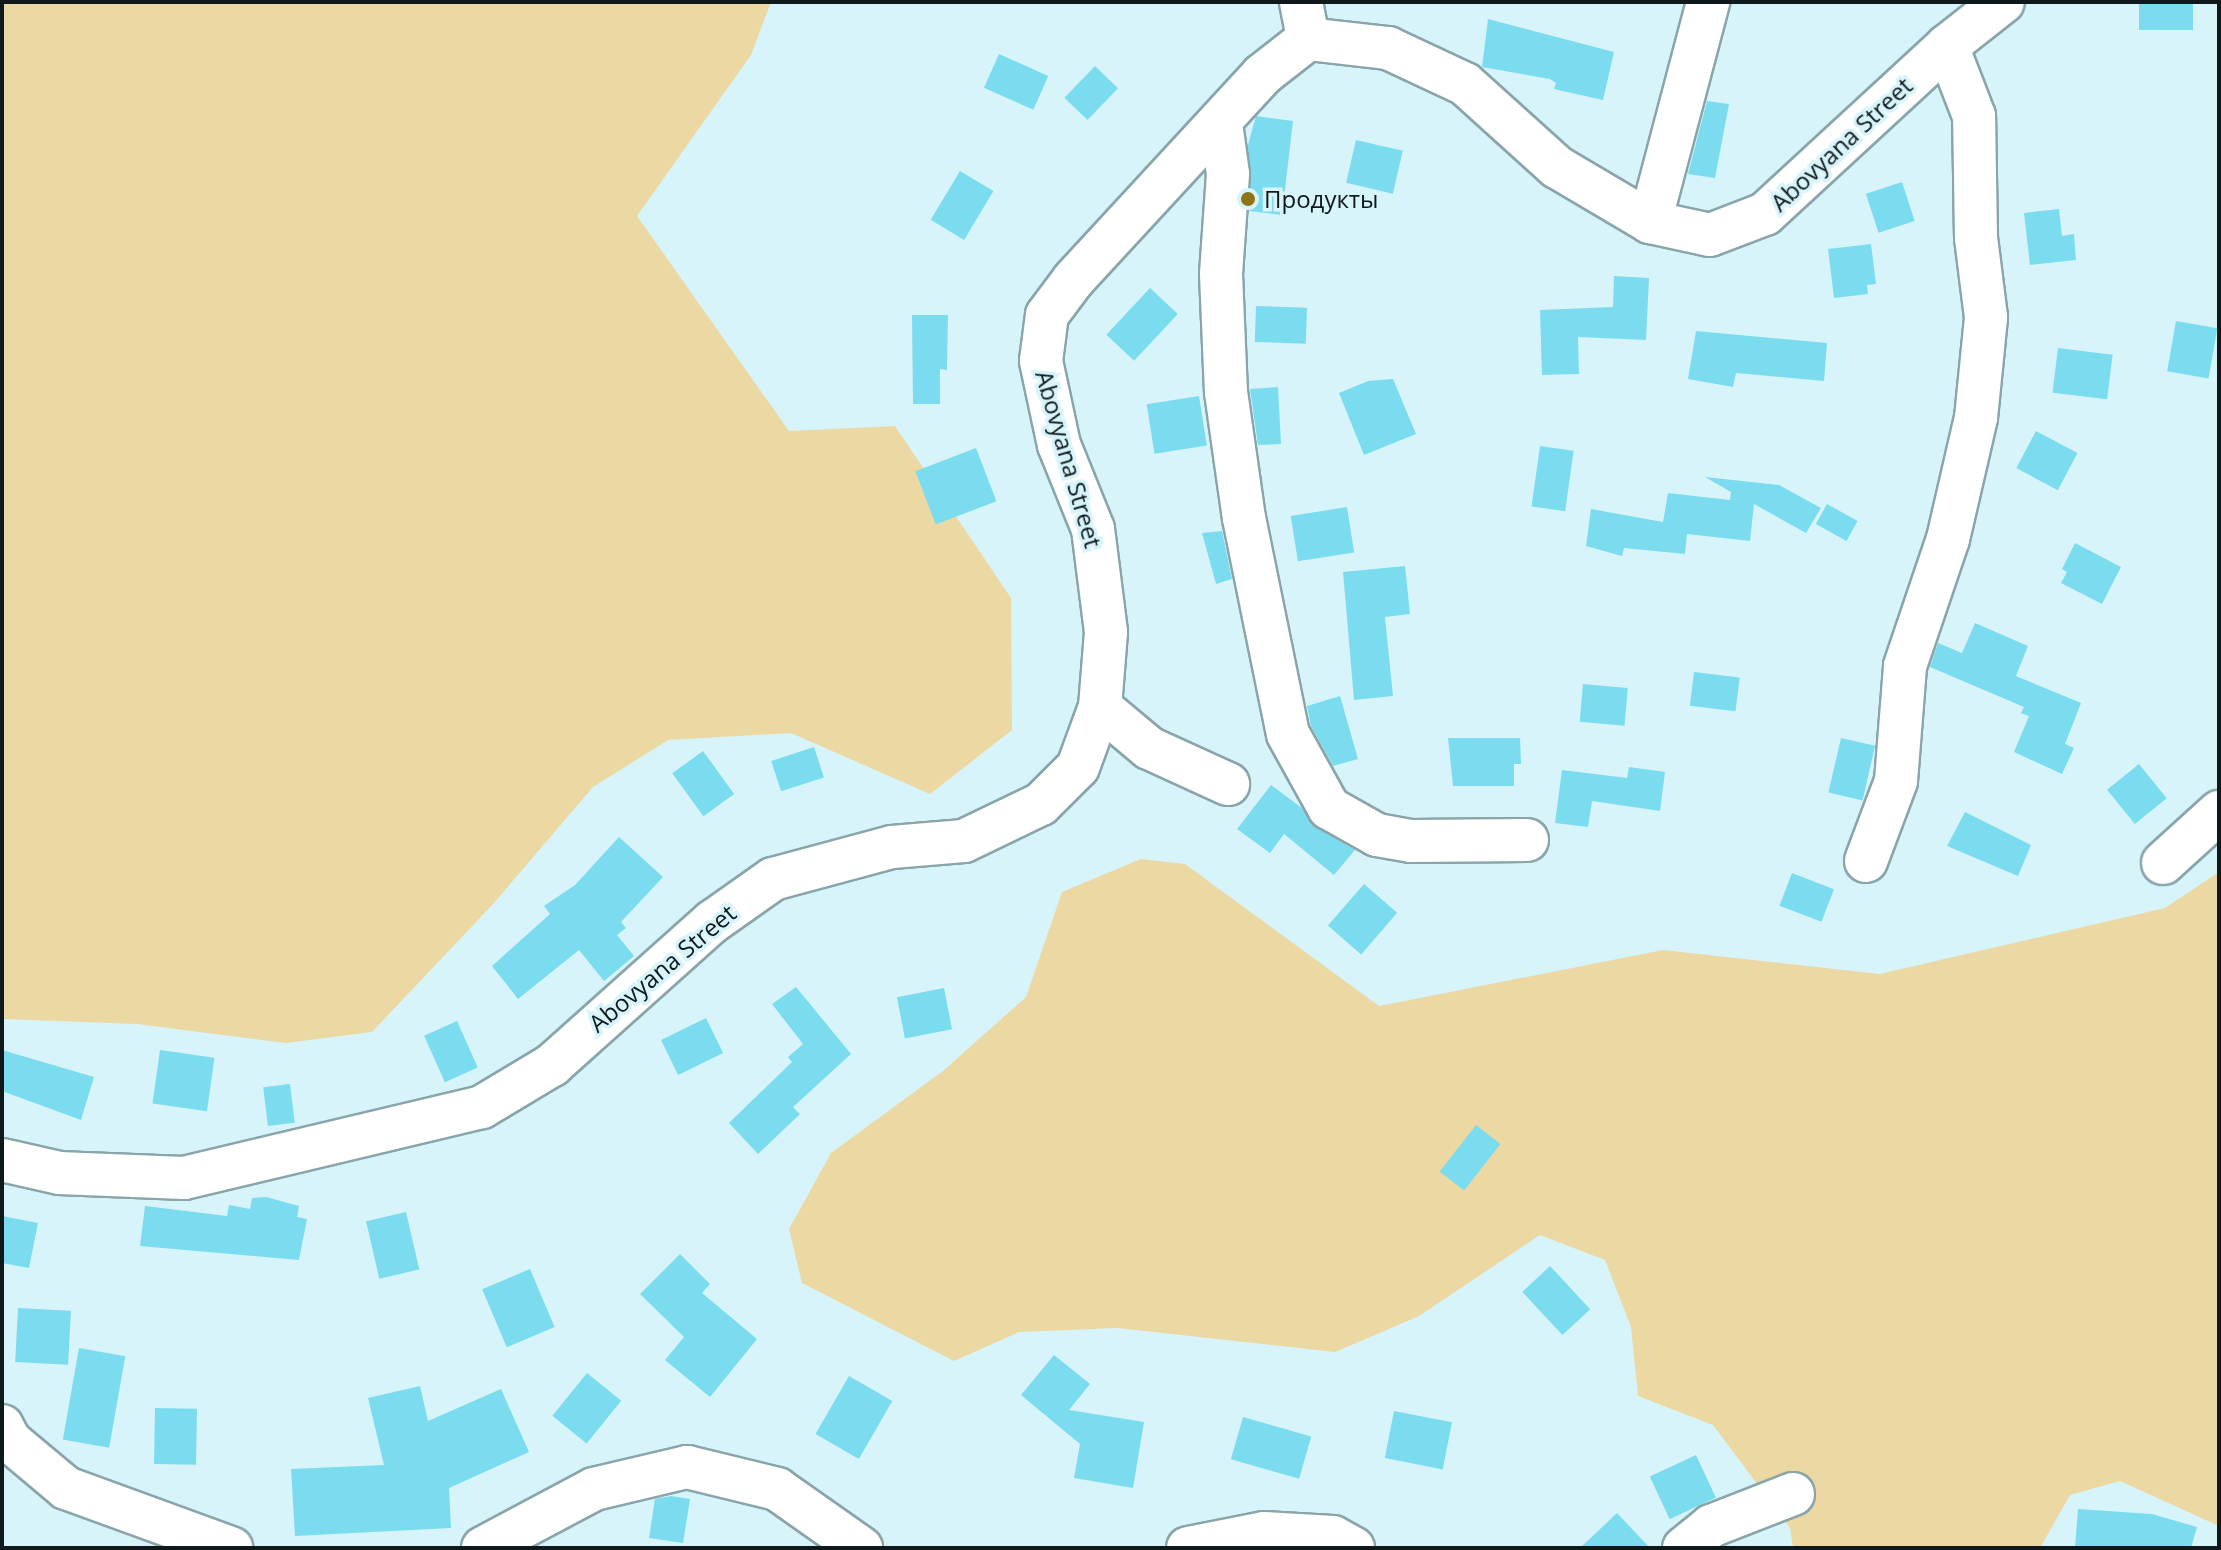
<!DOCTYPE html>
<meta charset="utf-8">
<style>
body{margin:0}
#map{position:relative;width:2221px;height:1550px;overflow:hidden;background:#d7f4fa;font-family:"Open Sans",sans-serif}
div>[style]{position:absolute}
.green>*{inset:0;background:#ecd8a3}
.building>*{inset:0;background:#7cdcef;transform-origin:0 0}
.roads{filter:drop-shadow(2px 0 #89a5aa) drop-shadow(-2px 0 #89a5aa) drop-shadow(0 2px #89a5aa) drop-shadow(0 -2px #89a5aa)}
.minor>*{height:42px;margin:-21px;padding:0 21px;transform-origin:21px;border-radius:21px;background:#fff}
.dots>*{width:22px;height:22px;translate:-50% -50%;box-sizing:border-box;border:4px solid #d7f4fa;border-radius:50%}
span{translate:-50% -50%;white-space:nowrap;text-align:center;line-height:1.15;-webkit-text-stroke:7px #d7f4fa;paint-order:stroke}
.street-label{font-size:24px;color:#0f191c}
.poi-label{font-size:24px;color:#0f191c}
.left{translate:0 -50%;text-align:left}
.frame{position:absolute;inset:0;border:4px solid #0f191c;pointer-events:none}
</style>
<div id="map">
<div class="green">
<div style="clip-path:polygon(2px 2px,771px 2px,751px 55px,637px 216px,789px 431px,895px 426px,1011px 598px,1012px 730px,930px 794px,791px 733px,668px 740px,593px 787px,494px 903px,372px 1032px,286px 1043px,137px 1024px,2px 1019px)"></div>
<div style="clip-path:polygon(1141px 859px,1185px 864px,1379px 1006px,1663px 950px,1880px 974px,2165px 908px,2219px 872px,2219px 1526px,2120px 1481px,2070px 1495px,2040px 1548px,1793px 1548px,1790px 1528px,1713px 1425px,1638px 1396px,1631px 1327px,1605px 1260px,1540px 1235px,1419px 1316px,1335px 1352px,1117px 1328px,1019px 1332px,954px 1361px,802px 1283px,789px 1229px,831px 1153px,943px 1071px,1026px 997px,1062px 892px)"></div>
</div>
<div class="building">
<div style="left:2139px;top:2px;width:54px;height:28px"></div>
<div style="clip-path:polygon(1488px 19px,1614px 52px,1603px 100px,1554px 89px,1556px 83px,1550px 79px,1482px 67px)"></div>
<div style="left:999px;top:54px;width:54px;height:37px;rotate:24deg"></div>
<div style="left:1095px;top:66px;width:32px;height:44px;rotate:44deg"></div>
<div style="clip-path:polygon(1707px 101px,1729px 104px,1715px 178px,1688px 174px)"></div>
<div style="clip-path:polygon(1256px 116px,1293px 121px,1282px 215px,1249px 211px,1248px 145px)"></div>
<div style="left:1356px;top:140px;width:48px;height:44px;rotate:13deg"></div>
<div style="left:960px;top:171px;width:39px;height:57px;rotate:31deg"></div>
<div style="left:1902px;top:182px;width:41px;height:38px;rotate:72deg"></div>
<div style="clip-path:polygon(2059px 209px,2062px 236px,2074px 234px,2076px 260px,2030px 265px,2024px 213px)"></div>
<div style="clip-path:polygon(1871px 244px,1876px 284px,1867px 285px,1868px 294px,1834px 298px,1828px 249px)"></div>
<div style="clip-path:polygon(1614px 276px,1649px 278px,1646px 340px,1578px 337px,1579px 374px,1542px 375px,1540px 310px,1613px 307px)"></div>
<div style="left:1150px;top:288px;width:38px;height:64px;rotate:43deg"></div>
<div style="left:1256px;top:306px;width:51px;height:36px;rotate:2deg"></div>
<div style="clip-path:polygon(912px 315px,948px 315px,947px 370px,940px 369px,940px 404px,913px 404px)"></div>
<div style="left:2176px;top:321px;width:42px;height:51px;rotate:10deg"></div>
<div style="clip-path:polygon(1696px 331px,1827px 343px,1824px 381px,1736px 373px,1733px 387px,1688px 379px)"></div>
<div style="left:2058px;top:348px;width:55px;height:45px;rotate:7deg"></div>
<div style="clip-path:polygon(1393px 379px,1416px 434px,1364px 455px,1339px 393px,1368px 381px)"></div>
<div style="clip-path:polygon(1278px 387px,1281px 444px,1258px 445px,1250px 389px)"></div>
<div style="left:1199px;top:396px;width:50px;height:53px;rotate:81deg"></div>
<div style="left:2036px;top:431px;width:47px;height:42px;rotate:28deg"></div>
<div style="left:1540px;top:446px;width:34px;height:61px;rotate:8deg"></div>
<div style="left:976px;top:448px;width:57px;height:65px;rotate:69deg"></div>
<div style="clip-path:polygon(1705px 477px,1779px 485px,1821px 508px,1806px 533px,1754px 504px,1750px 541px,1687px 534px,1685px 554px,1624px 548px,1622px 556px,1586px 546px,1591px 509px,1663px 522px,1668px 493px,1730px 500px,1731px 492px)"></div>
<div style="left:1827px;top:504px;width:35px;height:23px;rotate:29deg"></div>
<div style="left:1347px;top:507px;width:46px;height:57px;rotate:81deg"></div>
<div style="clip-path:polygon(1222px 531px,1232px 579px,1216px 584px,1202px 533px)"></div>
<div style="clip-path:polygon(2075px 543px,2121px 567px,2102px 604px,2061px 583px,2067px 572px,2062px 569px)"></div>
<div style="clip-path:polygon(1405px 566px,1410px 614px,1385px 617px,1393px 696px,1354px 700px,1343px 572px)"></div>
<div style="clip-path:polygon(1975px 623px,2028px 646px,2016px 676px,2081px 703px,2065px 744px,2074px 748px,2062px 774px,2014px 752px,2029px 716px,2021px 713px,2024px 707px,1930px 667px,1938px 643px,1962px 653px)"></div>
<div style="left:1694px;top:672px;width:46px;height:34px;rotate:7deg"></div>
<div style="left:1583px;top:684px;width:45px;height:38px;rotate:5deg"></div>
<div style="clip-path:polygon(1340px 696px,1358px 759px,1333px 766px,1311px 726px,1307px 706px)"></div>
<div style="clip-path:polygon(1448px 738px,1520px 738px,1521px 764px,1514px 764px,1514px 786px,1453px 786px)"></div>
<div style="left:1841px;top:738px;width:35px;height:56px;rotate:13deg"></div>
<div style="left:814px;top:747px;width:32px;height:45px;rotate:72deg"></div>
<div style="left:703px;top:751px;width:53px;height:38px;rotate:54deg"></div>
<div style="left:2139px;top:764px;width:44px;height:41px;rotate:51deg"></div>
<div style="clip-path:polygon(1629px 767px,1665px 772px,1660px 811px,1592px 801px,1588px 827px,1555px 823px,1562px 770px,1627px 778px)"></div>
<div style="clip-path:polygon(1271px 785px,1302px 808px,1317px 828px,1355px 850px,1334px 875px,1284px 834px,1270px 853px,1237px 829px)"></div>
<div style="clip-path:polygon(1965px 812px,2031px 845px,2018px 876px,1947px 846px)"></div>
<div style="clip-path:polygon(619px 837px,663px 877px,621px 922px,626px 928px,617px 935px,634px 956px,604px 981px,579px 950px,518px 999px,492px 966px,550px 914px,544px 906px,575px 885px)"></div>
<div style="left:1792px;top:873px;width:45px;height:35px;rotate:21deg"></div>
<div style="left:1364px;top:884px;width:44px;height:55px;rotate:41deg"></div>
<div style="clip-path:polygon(796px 987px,851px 1054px,793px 1107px,800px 1114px,758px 1154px,729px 1123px,792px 1062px,788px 1057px,803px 1044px,772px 1004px)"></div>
<div style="left:944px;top:988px;width:42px;height:48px;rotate:79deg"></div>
<div style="left:706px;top:1018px;width:39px;height:50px;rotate:64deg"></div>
<div style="left:457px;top:1021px;width:51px;height:36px;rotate:66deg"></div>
<div style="clip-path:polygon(2px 1050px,94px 1077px,81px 1120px,2px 1091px)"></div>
<div style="left:160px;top:1050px;width:55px;height:54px;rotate:8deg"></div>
<div style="left:290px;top:1084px;width:39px;height:27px;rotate:83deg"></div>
<div style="left:1476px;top:1125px;width:31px;height:59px;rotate:38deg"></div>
<div style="clip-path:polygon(266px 1197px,299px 1206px,297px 1217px,307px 1219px,299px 1260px,140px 1246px,145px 1206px,227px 1216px,229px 1205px,250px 1209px,252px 1198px)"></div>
<div style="left:406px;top:1212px;width:59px;height:41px;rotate:77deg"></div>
<div style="clip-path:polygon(2px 1216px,38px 1223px,29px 1268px,2px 1263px)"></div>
<div style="clip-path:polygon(680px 1254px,710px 1284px,702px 1293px,757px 1339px,710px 1397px,665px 1360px,684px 1337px,640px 1294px)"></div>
<div style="left:1550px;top:1266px;width:59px;height:38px;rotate:47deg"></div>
<div style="left:530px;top:1269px;width:63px;height:52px;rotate:67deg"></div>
<div style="left:18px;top:1308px;width:53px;height:54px;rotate:3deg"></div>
<div style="left:79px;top:1348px;width:47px;height:93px;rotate:10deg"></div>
<div style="clip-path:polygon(1054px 1355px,1090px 1384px,1069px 1410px,1144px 1422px,1133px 1488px,1074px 1478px,1080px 1444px,1021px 1395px)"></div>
<div style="left:587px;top:1373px;width:44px;height:55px;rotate:39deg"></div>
<div style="left:849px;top:1376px;width:50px;height:67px;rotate:30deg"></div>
<div style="clip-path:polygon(420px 1386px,428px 1421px,501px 1389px,529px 1452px,449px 1488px,451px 1528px,295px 1536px,291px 1469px,384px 1465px,368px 1398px)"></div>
<div style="left:155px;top:1408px;width:42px;height:56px;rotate:1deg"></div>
<div style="left:1394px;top:1411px;width:59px;height:48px;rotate:11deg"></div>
<div style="left:1243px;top:1417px;width:71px;height:44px;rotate:16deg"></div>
<div style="left:1696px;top:1455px;width:47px;height:51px;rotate:65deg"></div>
<div style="clip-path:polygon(671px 1496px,690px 1499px,683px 1543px,649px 1538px,655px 1499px)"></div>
<div style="clip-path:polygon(2078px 1509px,2152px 1514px,2197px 1527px,2191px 1548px,2075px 1548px)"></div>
<div style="clip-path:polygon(1617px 1513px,1650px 1548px,1580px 1548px)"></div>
</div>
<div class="roads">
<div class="minor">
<div style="left:1301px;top:2px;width:38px;rotate:79deg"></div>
<div style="left:1221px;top:123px;width:51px;rotate:82.2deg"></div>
<div style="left:1228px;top:174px;width:100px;rotate:94deg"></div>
<div style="left:1221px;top:274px;width:118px;rotate:87.6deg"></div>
<div style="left:1226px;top:392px;width:127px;rotate:81.9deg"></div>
<div style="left:1244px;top:518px;width:220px;rotate:78.5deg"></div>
<div style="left:1288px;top:734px;width:85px;rotate:61deg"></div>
<div style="left:1329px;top:808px;width:55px;rotate:29.4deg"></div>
<div style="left:1377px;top:835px;width:35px;rotate:10deg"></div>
<div style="left:1411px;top:841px;width:116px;rotate:-0.5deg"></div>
<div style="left:1650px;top:222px;width:228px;rotate:-75.2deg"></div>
<div style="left:1100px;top:707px;width:64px;rotate:39.9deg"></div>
<div style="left:1149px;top:748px;width:87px;rotate:24.5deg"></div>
<div style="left:1866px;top:861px;width:85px;rotate:-69.4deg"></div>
<div style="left:1896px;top:781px;width:115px;rotate:-85.5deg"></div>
<div style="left:1905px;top:666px;width:134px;rotate:-71.3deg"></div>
<div style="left:1948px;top:539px;width:124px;rotate:-77deg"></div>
<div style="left:1976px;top:418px;width:101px;rotate:-84.3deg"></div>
<div style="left:1986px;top:317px;width:80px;rotate:-97.2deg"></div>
<div style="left:1976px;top:238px;width:122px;rotate:-90.9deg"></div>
<div style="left:1974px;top:116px;width:75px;rotate:-111.1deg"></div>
<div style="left:2163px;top:863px;width:76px;rotate:-42.3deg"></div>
<div style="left:2px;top:1160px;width:58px;rotate:12.8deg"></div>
<div style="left:59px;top:1173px;width:125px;rotate:2.3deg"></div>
<div style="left:184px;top:1178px;width:306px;rotate:-13.4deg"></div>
<div style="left:482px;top:1107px;width:82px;rotate:-31deg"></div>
<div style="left:552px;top:1065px;width:215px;rotate:-41.8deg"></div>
<div style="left:712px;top:922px;width:75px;rotate:-35.2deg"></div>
<div style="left:773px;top:879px;width:123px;rotate:-15.1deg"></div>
<div style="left:892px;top:847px;width:72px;rotate:-4.8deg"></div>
<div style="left:964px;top:841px;width:85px;rotate:-25.7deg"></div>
<div style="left:1041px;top:804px;width:52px;rotate:-45deg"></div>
<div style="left:1078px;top:767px;width:64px;rotate:-69.9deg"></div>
<div style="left:1100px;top:707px;width:75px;rotate:-85.4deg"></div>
<div style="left:1106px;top:632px;width:104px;rotate:-97.2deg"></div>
<div style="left:1093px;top:529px;width:91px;rotate:-112deg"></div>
<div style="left:1059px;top:445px;width:86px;rotate:-102.1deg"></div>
<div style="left:1041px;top:361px;width:46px;rotate:-82.6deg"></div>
<div style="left:1047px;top:315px;width:45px;rotate:-53.1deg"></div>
<div style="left:1074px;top:279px;width:277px;rotate:-47.3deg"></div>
<div style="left:1262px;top:75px;width:58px;rotate:-38deg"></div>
<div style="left:1308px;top:39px;width:81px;rotate:6.4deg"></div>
<div style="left:1388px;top:48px;width:85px;rotate:25.1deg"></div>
<div style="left:1465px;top:84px;width:124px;rotate:42.1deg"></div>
<div style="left:1557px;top:167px;width:108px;rotate:30.6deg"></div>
<div style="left:1650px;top:222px;width:61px;rotate:12.2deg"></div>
<div style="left:1710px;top:235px;width:59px;rotate:-20.9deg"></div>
<div style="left:1765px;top:214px;width:248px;rotate:-42.7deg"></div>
<div style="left:1947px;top:46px;width:71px;rotate:-38.2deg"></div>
<div style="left:2px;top:1426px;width:17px;rotate:62deg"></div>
<div style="left:10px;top:1441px;width:73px;rotate:40deg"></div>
<div style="left:66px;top:1488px;width:176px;rotate:20deg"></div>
<div style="left:483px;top:1548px;width:126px;rotate:-28deg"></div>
<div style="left:594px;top:1489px;width:96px;rotate:-13.3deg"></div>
<div style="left:687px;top:1467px;width:93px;rotate:13.7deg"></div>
<div style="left:777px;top:1489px;width:103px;rotate:35.1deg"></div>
<div style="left:1188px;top:1548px;width:77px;rotate:-11.2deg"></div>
<div style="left:1264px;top:1533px;width:69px;rotate:3.3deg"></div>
<div style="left:1333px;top:1537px;width:23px;rotate:29deg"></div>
<div style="left:1684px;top:1548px;width:35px;rotate:-39deg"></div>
<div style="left:1711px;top:1526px;width:88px;rotate:-21.3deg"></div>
</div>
</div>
<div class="dots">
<div style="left:1248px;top:199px;background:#8f7318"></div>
</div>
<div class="street-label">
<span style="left:1841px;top:144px;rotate:-43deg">Abovyana Street</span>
<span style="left:1069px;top:459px;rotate:74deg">Abovyana Street</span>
<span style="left:662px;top:968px;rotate:-40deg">Abovyana Street</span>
</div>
<div class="poi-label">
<span class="left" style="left:1264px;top:199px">Продукты</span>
</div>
<div class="frame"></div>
</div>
